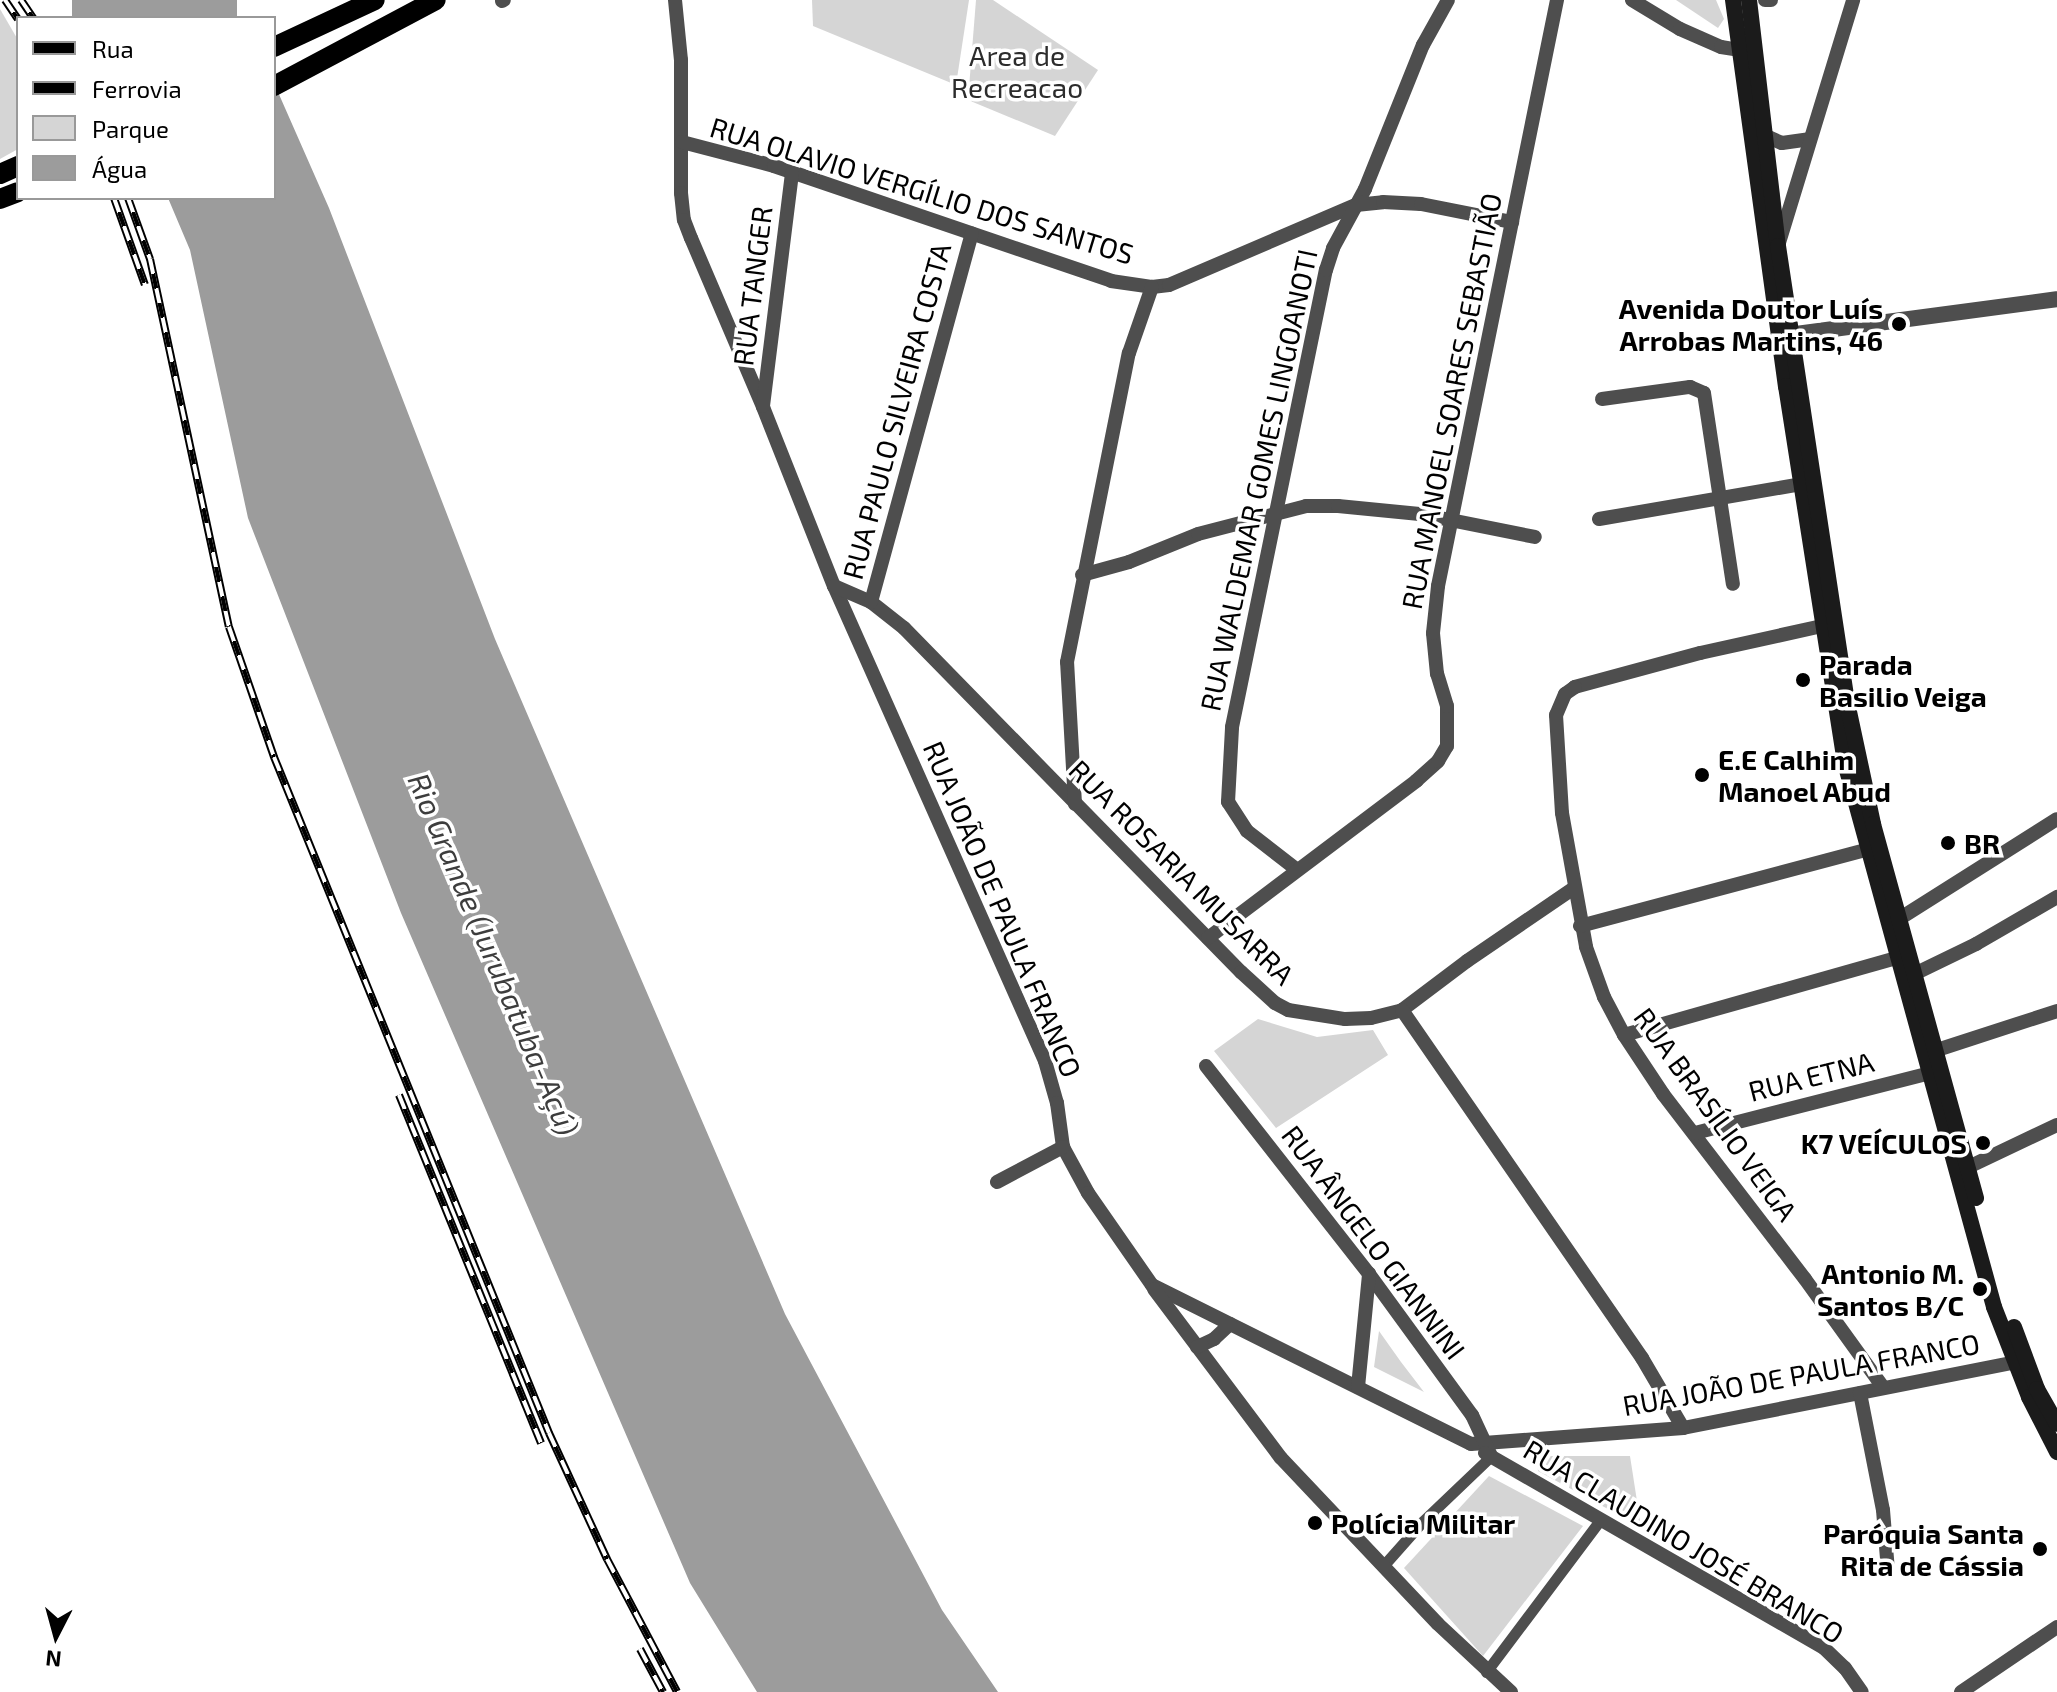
<!DOCTYPE html>
<meta charset="utf-8">
<style>
body{margin:0}
#map{position:relative;width:2057px;height:1692px;overflow:hidden;background:#fff;font-family:"Exo 2",sans-serif}
div>[style]{position:absolute}
.green>*{inset:0;background:#d5d5d5}
.water>*{inset:0;background:#9c9c9c;transform-origin:0 0}
.pedestrian>*{height:11px;margin:-5.5px;padding:0 5.5px;transform-origin:5.5px;border-radius:5.5px;background:#4e4e4e}
.minor>*{height:14px;margin:-7px;padding:0 7px;transform-origin:7px;border-radius:7px;background:#4e4e4e}
.tertiary>*{height:16px;margin:-8px;padding:0 8px;transform-origin:8px;border-radius:8px;background:#4e4e4e}
.secondary>*{height:16px;margin:-8px;padding:0 8px;transform-origin:8px;border-radius:8px;background:#1b1b1b}
.primary>*{height:20px;margin:-10px;padding:0 10px;transform-origin:10px;border-radius:10px;background:#000}
.rail>*{height:8px;margin-top:-4px;transform-origin:0;background:repeating-linear-gradient(90deg,#fff 0 15px,#000 0 30px);box-sizing:border-box;border-block:2px solid #000}
.dots>*{width:22px;height:22px;translate:-50% -50%;box-sizing:border-box;border:4px solid #fff;border-radius:50%}
span{translate:-50% -50%;white-space:nowrap;text-align:center;line-height:1.15;-webkit-text-stroke:7px #fff;paint-order:stroke}
.park-label{font-size:28px;color:#2c2c2c}
.street-label{font-size:28px;color:#000}
.poi-label{font-size:28px;color:#000;font-weight:700}
.right{translate:-100% -50%;text-align:right}
.left{translate:0 -50%;text-align:left}
.water-label{font-size:30px;color:#3d3d3d;font-style:italic}
.legend{position:absolute;left:16px;top:16px;width:260px;height:184px;box-sizing:border-box;background:#fff;border:2px solid #999;margin:0;padding:10px 14px;list-style:none;font-size:24px;color:#000}
.legend li{display:flex;align-items:center;gap:16px;height:40px}
.legend b{width:40px;border:2px solid #999}
.north{position:absolute;left:16px;top:1596px;width:80px;height:80px;-webkit-text-stroke:6px #fff;paint-order:stroke;rotate:186deg;font-size:22px;font-weight:700;line-height:32px;text-align:center;color:#000}
.north::after{content:'';display:block;margin:auto;width:28px;height:36px;background:#000;clip-path:polygon(50% 0,100% 100%,50% 72%,0 100%)}
</style>
<div id="map">
<div class="green">
<div style="clip-path:polygon(812px 0,969px 0,956px 85px,813px 26px)"></div>
<div style="clip-path:polygon(976px 0,993px 0,1098px 70px,1055px 136px,968px 100px)"></div>
<div style="clip-path:polygon(1676px 0,1716px 0,1724px 19px,1718px 28px)"></div>
<div style="clip-path:polygon(0 9px,18px 40px,18px 149px,0 159px)"></div>
<div style="clip-path:polygon(1258px 1019px,1317px 1037px,1373px 1030px,1388px 1055px,1276px 1128px,1214px 1051px)"></div>
<div style="clip-path:polygon(1379px 1331px,1401px 1362px,1424px 1392px,1374px 1367px)"></div>
<div style="clip-path:polygon(1540px 1456px,1630px 1456px,1641px 1527px,1538px 1471px,1537px 1460px)"></div>
<div style="clip-path:polygon(1489px 1476px,1583px 1526px,1483px 1656px,1404px 1568px)"></div>
</div>
<div class="water">
<div style="left:72px;top:0;width:165px;height:22px"></div>
<div style="clip-path:polygon(274px 83px,329px 208px,495px 639px,785px 1314px,942px 1610px,998px 1692px,757px 1692px,690px 1583px,401px 913px,248px 518px,190px 250px,168px 198px,274px 198px)"></div>
</div>
<div class="pedestrian">
<div style="left:1383px;top:1566px;width:59px;rotate:-48.4deg"></div>
<div style="left:1422px;top:1522px;width:95px;rotate:-43.7deg"></div>
<div style="left:1486px;top:1672px;width:190px;rotate:-53.1deg"></div>
</div>
<div class="minor">
<div style="left:675px;top:0;width:60px;rotate:84.3deg"></div>
<div style="left:681px;top:60px;width:133px;rotate:90deg"></div>
<div style="left:681px;top:193px;width:27px;rotate:84deg"></div>
<div style="left:684px;top:220px;width:19px;rotate:69deg"></div>
<div style="left:691px;top:238px;width:184px;rotate:66.9deg"></div>
<div style="left:763px;top:407px;width:193px;rotate:68.4deg"></div>
<div style="left:834px;top:586px;width:520px;rotate:66.05deg"></div>
<div style="left:1045px;top:1061px;width:44px;rotate:74.1deg"></div>
<div style="left:1057px;top:1103px;width:44px;rotate:82.2deg"></div>
<div style="left:1063px;top:1147px;width:52px;rotate:61.5deg"></div>
<div style="left:1088px;top:1193px;width:112px;rotate:55.2deg"></div>
<div style="left:1152px;top:1285px;width:356px;rotate:26.5deg"></div>
<div style="left:1471px;top:1444px;width:213px;rotate:-4.3deg"></div>
<div style="left:1683px;top:1428px;width:338px;rotate:-11.2deg"></div>
<div style="left:1632px;top:0;width:56px;rotate:31.1deg"></div>
<div style="left:1680px;top:29px;width:45px;rotate:23.7deg"></div>
<div style="left:1721px;top:47px;width:18px;rotate:9deg"></div>
<div style="left:1765px;top:0;width:6px"></div>
<div style="left:502px;top:1px;width:2px;rotate:-27deg"></div>
<div style="left:1757px;top:132px;width:27px;rotate:24deg"></div>
<div style="left:1782px;top:143px;width:27px;rotate:-8deg"></div>
<div style="left:682px;top:142px;width:95px;rotate:14.6deg"></div>
<div style="left:774px;top:166px;width:356px;rotate:18.8deg"></div>
<div style="left:1111px;top:281px;width:41px;rotate:8.3deg"></div>
<div style="left:1152px;top:287px;width:17px;rotate:-7deg"></div>
<div style="left:1169px;top:285px;width:203px;rotate:-23.2deg"></div>
<div style="left:1356px;top:205px;width:27px;rotate:-6deg"></div>
<div style="left:1383px;top:202px;width:38px;rotate:3deg"></div>
<div style="left:1421px;top:204px;width:93px;rotate:11.2deg"></div>
<div style="left:1778px;top:246px;width:257px;rotate:-73deg"></div>
<div style="left:1602px;top:399px;width:89px;rotate:-7.8deg"></div>
<div style="left:1690px;top:387px;width:15px;rotate:23deg"></div>
<div style="left:1704px;top:393px;width:193px;rotate:81.4deg"></div>
<div style="left:763px;top:406px;width:235px;rotate:-82.9deg"></div>
<div style="left:1599px;top:519px;width:205px;rotate:-9.8deg"></div>
<div style="left:1082px;top:575px;width:49px;rotate:-15.5deg"></div>
<div style="left:1129px;top:562px;width:74px;rotate:-22.1deg"></div>
<div style="left:1198px;top:534px;width:112px;rotate:-14.5deg"></div>
<div style="left:1306px;top:506px;width:32px"></div>
<div style="left:1338px;top:506px;width:82px;rotate:5.6deg"></div>
<div style="left:1420px;top:514px;width:117px;rotate:11.3deg"></div>
<div style="left:834px;top:586px;width:40px;rotate:23.4deg"></div>
<div style="left:871px;top:602px;width:42px;rotate:38.2deg"></div>
<div style="left:904px;top:628px;width:482px;rotate:45.6deg"></div>
<div style="left:1241px;top:972px;width:46px;rotate:42.4deg"></div>
<div style="left:1275px;top:1003px;width:15px;rotate:28deg"></div>
<div style="left:1288px;top:1010px;width:58px;rotate:9deg"></div>
<div style="left:1345px;top:1019px;width:26px;rotate:-2deg"></div>
<div style="left:1371px;top:1018px;width:32px;rotate:-14deg"></div>
<div style="left:1402px;top:1010px;width:81px;rotate:-37deg"></div>
<div style="left:1467px;top:961px;width:130px;rotate:-34.3deg"></div>
<div style="left:871px;top:602px;width:382px;rotate:-74.7deg"></div>
<div style="left:1831px;top:624px;width:134px;rotate:167.5deg"></div>
<div style="left:1700px;top:653px;width:130px;rotate:164.8deg"></div>
<div style="left:1575px;top:687px;width:12px;rotate:145deg"></div>
<div style="left:1565px;top:694px;width:23px;rotate:113deg"></div>
<div style="left:1556px;top:715px;width:98px;rotate:86.5deg"></div>
<div style="left:1562px;top:813px;width:136px;rotate:79.8deg"></div>
<div style="left:1586px;top:947px;width:53px;rotate:70.2deg"></div>
<div style="left:1604px;top:997px;width:43px;rotate:62.2deg"></div>
<div style="left:1624px;top:1035px;width:71px;rotate:56.5deg"></div>
<div style="left:1663px;top:1094px;width:233px;rotate:52.5deg"></div>
<div style="left:1805px;top:1279px;width:133px;rotate:54.2deg"></div>
<div style="left:1075px;top:804px;width:142px;rotate:-93.2deg"></div>
<div style="left:1067px;top:662px;width:315px;rotate:-78.7deg"></div>
<div style="left:1129px;top:353px;width:70px;rotate:-70.8deg"></div>
<div style="left:1296px;top:869px;width:62px;rotate:-142.2deg"></div>
<div style="left:1247px;top:831px;width:35px;rotate:-123deg"></div>
<div style="left:1228px;top:802px;width:75px;rotate:-86.9deg"></div>
<div style="left:1232px;top:727px;width:467px;rotate:-78.4deg"></div>
<div style="left:1326px;top:270px;width:23px;rotate:-72deg"></div>
<div style="left:1333px;top:248px;width:67px;rotate:-61.5deg"></div>
<div style="left:1365px;top:189px;width:155px;rotate:-68.1deg"></div>
<div style="left:1423px;top:45px;width:51px;rotate:-60.9deg"></div>
<div style="left:1891px;top:924px;width:196px;rotate:-32.3deg"></div>
<div style="left:1580px;top:926px;width:307px;rotate:-14.9deg"></div>
<div style="left:1208px;top:938px;width:261px;rotate:-37deg"></div>
<div style="left:1416px;top:781px;width:30px;rotate:-42deg"></div>
<div style="left:1438px;top:761px;width:17px;rotate:-59deg"></div>
<div style="left:1447px;top:746px;width:40px;rotate:-90deg"></div>
<div style="left:1447px;top:706px;width:34px;rotate:-107deg"></div>
<div style="left:1437px;top:674px;width:41px;rotate:-95.6deg"></div>
<div style="left:1433px;top:633px;width:47px;rotate:-83.9deg"></div>
<div style="left:1438px;top:586px;width:598px;rotate:-78.52deg"></div>
<div style="left:1906px;top:978px;width:78px;rotate:-25.9deg"></div>
<div style="left:1976px;top:944px;width:94px;rotate:-30.1deg"></div>
<div style="left:1402px;top:1010px;width:423px;rotate:55.4deg"></div>
<div style="left:1642px;top:1358px;width:81px;rotate:59.6deg"></div>
<div style="left:1624px;top:1035px;width:294px;rotate:-15.8deg"></div>
<div style="left:1934px;top:1051px;width:129px;rotate:-18deg"></div>
<div style="left:1206px;top:1066px;width:264px;rotate:51.9deg"></div>
<div style="left:1369px;top:1274px;width:175px;rotate:53.9deg"></div>
<div style="left:1472px;top:1415px;width:45px;rotate:65.1deg"></div>
<div style="left:1695px;top:1133px;width:252px;rotate:-14.3deg"></div>
<div style="left:1960px;top:1171px;width:107px;rotate:-25.4deg"></div>
<div style="left:997px;top:1182px;width:75px;rotate:-27.9deg"></div>
<div style="left:1154px;top:1289px;width:211px;rotate:53.1deg"></div>
<div style="left:1281px;top:1458px;width:228px;rotate:46.6deg"></div>
<div style="left:1438px;top:1624px;width:100px;rotate:43deg"></div>
<div style="left:1197px;top:1347px;width:19px;rotate:-25deg"></div>
<div style="left:1214px;top:1339px;width:22px;rotate:-43deg"></div>
<div style="left:1358px;top:1387px;width:114px;rotate:-84.4deg"></div>
<div style="left:1860px;top:1393px;width:119px;rotate:78.9deg"></div>
<div style="left:1883px;top:1510px;width:61px;rotate:85.3deg"></div>
<div style="left:1485px;top:1453px;width:391px;rotate:29.9deg"></div>
<div style="left:1824px;top:1648px;width:29px;rotate:44deg"></div>
<div style="left:1845px;top:1668px;width:29px;rotate:55deg"></div>
<div style="left:1961px;top:1692px;width:116px;rotate:-34.1deg"></div>
</div>
<div class="tertiary">
<div style="left:1781px;top:336px;width:278px;rotate:-7.6deg"></div>
</div>
<div class="secondary">
<div style="left:1733px;top:0;width:390px;rotate:82.2deg"></div>
<div style="left:1786px;top:386px;width:382px;rotate:81.1deg"></div>
<div style="left:1845px;top:763px;width:564px;rotate:74.68deg"></div>
<div style="left:1994px;top:1307px;width:97px;rotate:68.7deg"></div>
<div style="left:2029px;top:1397px;width:62px;rotate:63deg"></div>
<div style="left:1749px;top:0;width:248px;rotate:83.3deg"></div>
<div style="left:1778px;top:246px;width:466px;rotate:81.4deg"></div>
<div style="left:1848px;top:707px;width:120px;rotate:77.9deg"></div>
<div style="left:1873px;top:824px;width:388px;rotate:74.6deg"></div>
<div style="left:2014px;top:1327px;width:66px;rotate:69.6deg"></div>
<div style="left:2037px;top:1389px;width:40px;rotate:60.3deg"></div>
</div>
<div class="primary">
<div style="left:274px;top:47px;width:111px;rotate:-25deg"></div>
<div style="left:274px;top:86px;width:183px;rotate:-28deg"></div>
<div style="left:0;top:174px;width:20px;rotate:-24deg"></div>
<div style="left:0;top:199px;width:19px;rotate:-21deg"></div>
</div>
<div class="rail">
<div style="left:5px;top:0;width:23px;rotate:56deg"></div>
<div style="left:21px;top:0;width:22px;rotate:56deg"></div>
<div style="left:114px;top:198px;width:92px;rotate:70.4deg"></div>
<div style="left:128px;top:198px;width:65px;rotate:70.2deg"></div>
<div style="left:150px;top:259px;width:376px;rotate:77.9deg"></div>
<div style="left:229px;top:627px;width:138px;rotate:70.9deg"></div>
<div style="left:274px;top:757px;width:730px;rotate:67.86deg"></div>
<div style="left:549px;top:1433px;width:139px;rotate:65.3deg"></div>
<div style="left:607px;top:1559px;width:150px;rotate:62.2deg"></div>
<div style="left:399px;top:1095px;width:376px;rotate:67.8deg"></div>
<div style="left:640px;top:1649px;width:49px;rotate:61.9deg"></div>
</div>
<div class="dots">
<div style="left:1899px;top:324px;background:#000"></div>
<div style="left:1803px;top:680px;background:#000"></div>
<div style="left:1702px;top:775px;background:#000"></div>
<div style="left:1948px;top:843px;background:#000"></div>
<div style="left:1983px;top:1143px;background:#000"></div>
<div style="left:1980px;top:1289px;background:#000"></div>
<div style="left:1315px;top:1523px;background:#000"></div>
<div style="left:2040px;top:1549px;background:#000"></div>
</div>
<div class="park-label">
<span style="left:1017px;top:71px">Area de<br>Recreacao</span>
</div>
<div class="street-label">
<span style="left:922px;top:190px;rotate:17deg">RUA OLAVIO VERGÍLIO DOS SANTOS</span>
<span style="left:752px;top:286px;rotate:-83deg">RUA TANGER</span>
<span style="left:1451px;top:401px;rotate:-79deg">RUA MANOEL SOARES SEBASTIÃO</span>
<span style="left:896px;top:411px;rotate:-75deg">RUA PAULO SILVEIRA COSTA</span>
<span style="left:1258px;top:480px;rotate:-78deg">RUA WALDEMAR GOMES LINGOANOTI</span>
<span style="left:1182px;top:872px;rotate:45deg">RUA ROSARIA MUSARRA</span>
<span style="left:1003px;top:909px;rotate:67deg">RUA JOÃO DE PAULA FRANCO</span>
<span style="left:1811px;top:1076px;rotate:-14deg">RUA ETNA</span>
<span style="left:1716px;top:1114px;rotate:54deg">RUA BRASÍLIO VEIGA</span>
<span style="left:1374px;top:1242px;rotate:53deg">RUA ÂNGELO GIANNINI</span>
<span style="left:1801px;top:1374px;rotate:-10deg">RUA JOÃO DE PAULA FRANCO</span>
<span style="left:1684px;top:1541px;rotate:31deg">RUA CLAUDINO JOSÉ BRANCO</span>
</div>
<div class="poi-label">
<span class="right" style="left:1883px;top:324px">Avenida Doutor Luís<br>Arrobas Martins, 46</span>
<span class="left" style="left:1819px;top:680px">Parada<br>Basilio Veiga</span>
<span class="left" style="left:1718px;top:775px">E.E Calhim<br>Manoel Abud</span>
<span class="left" style="left:1964px;top:843px">BR</span>
<span class="right" style="left:1967px;top:1143px">K7 VEÍCULOS</span>
<span class="right" style="left:1964px;top:1289px">Antonio M.<br>Santos B/C</span>
<span class="left" style="left:1331px;top:1523px">Polícia Militar</span>
<span class="right" style="left:2024px;top:1549px">Paróquia Santa<br>Rita de Cássia</span>
</div>
<div class="water-label">
<span style="left:494px;top:954px;rotate:67deg">Rio Grande (Jurubatuba-Açú)</span>
</div>
<ul class="legend">
<li><b style="height:10px;background:#000"></b>Rua</li>
<li><b style="height:10px;background:#000"></b>Ferrovia</li>
<li><b style="height:22px;background:#d5d5d5"></b>Parque</li>
<li><b style="height:22px;background:#9c9c9c"></b>Água</li>
</ul>
<div class="north">N</div>
</div>
